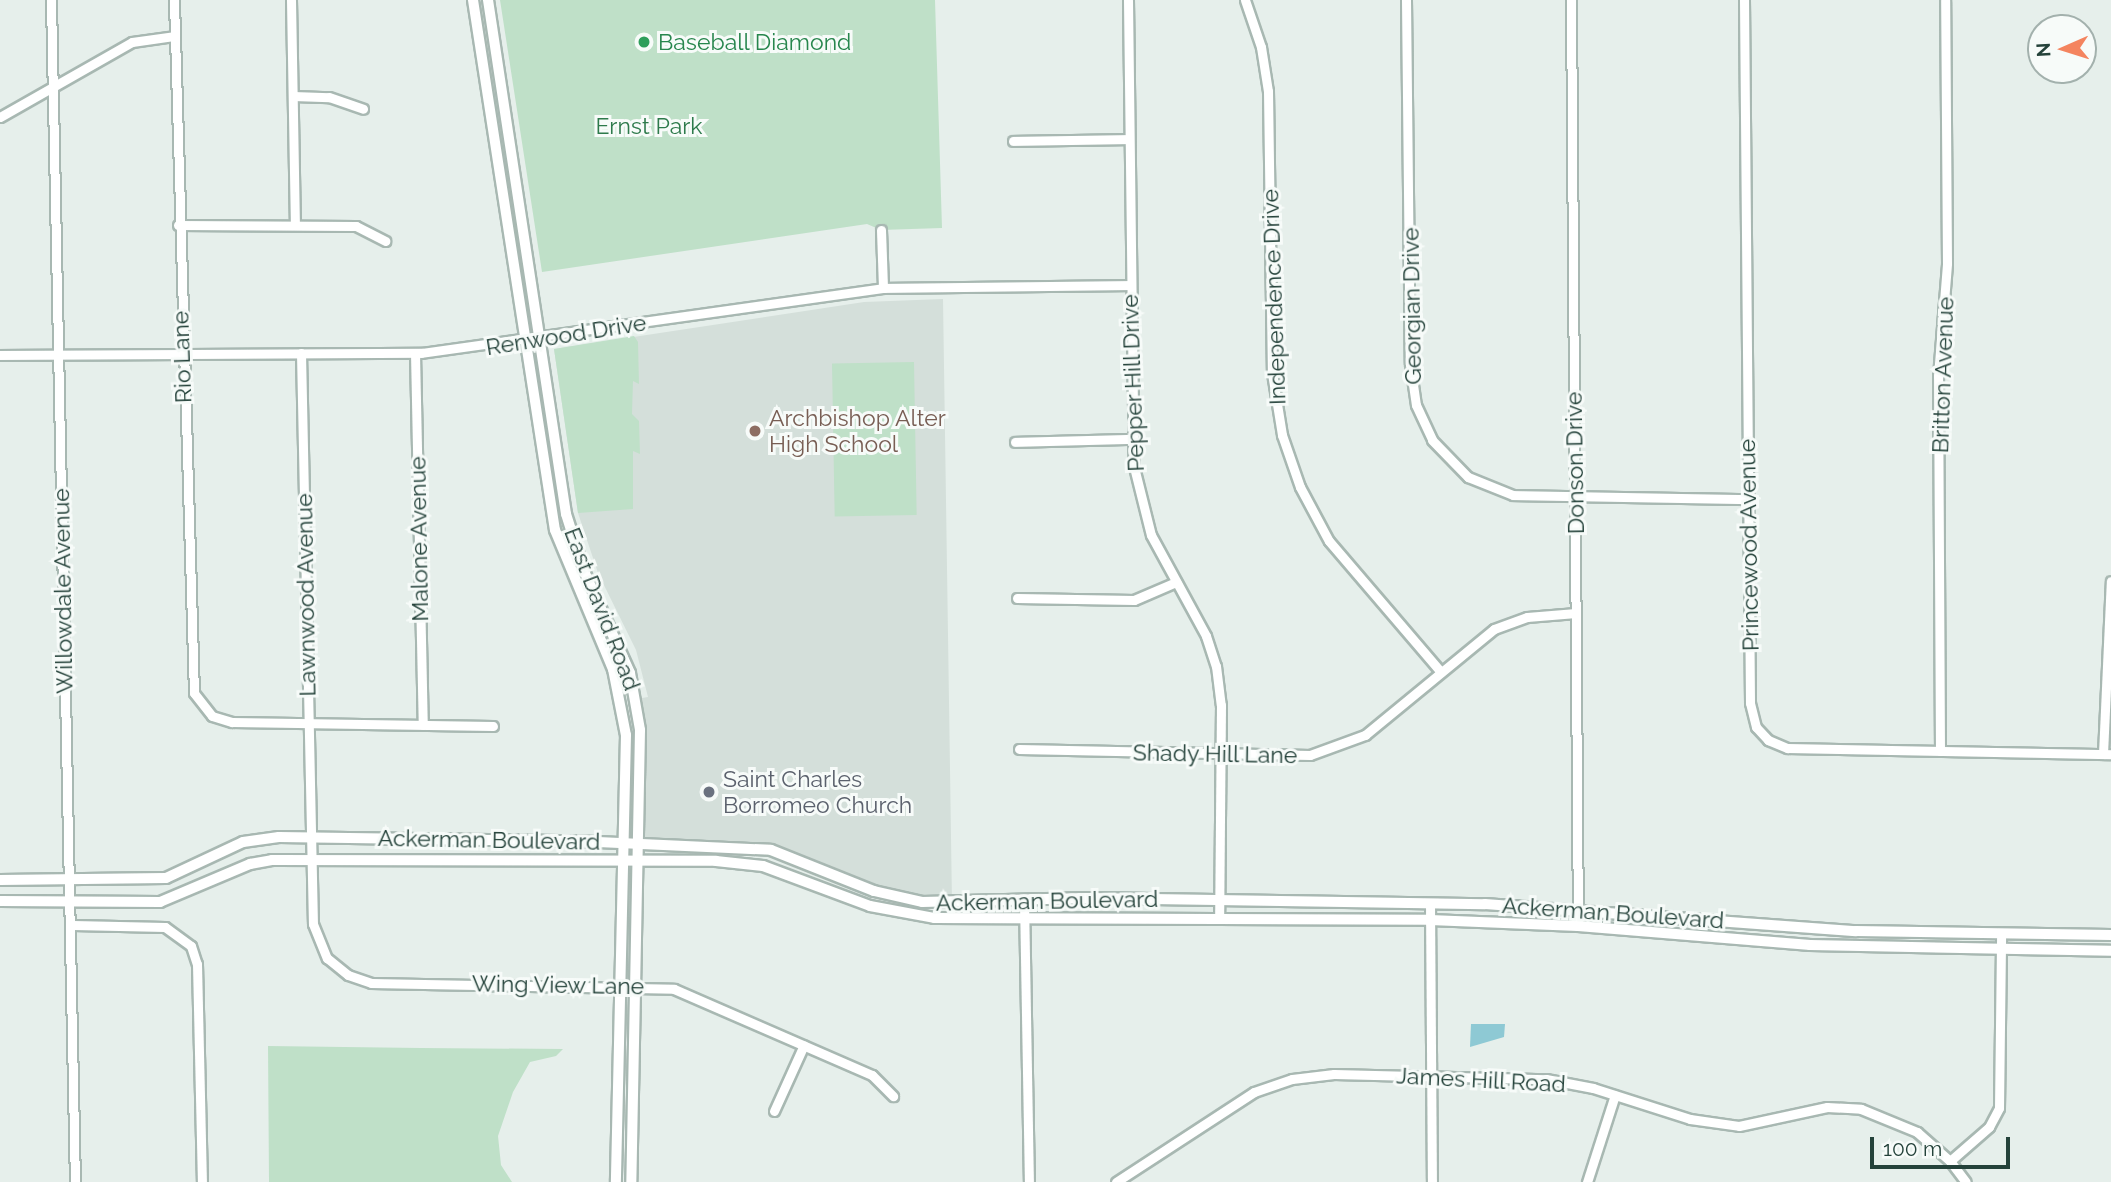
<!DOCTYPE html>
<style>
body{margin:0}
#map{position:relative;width:2111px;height:1182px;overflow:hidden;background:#e6efeb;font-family:Raleway,sans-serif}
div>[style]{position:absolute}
.built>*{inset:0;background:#d4dfda}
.green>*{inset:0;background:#bfe0c8;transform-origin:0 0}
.water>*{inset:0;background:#8ec9d4}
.roads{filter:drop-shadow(2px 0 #a8b8b2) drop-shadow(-2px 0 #a8b8b2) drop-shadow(0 2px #a8b8b2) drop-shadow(0 -2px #a8b8b2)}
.minor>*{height:9px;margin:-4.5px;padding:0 4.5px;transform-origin:4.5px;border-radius:4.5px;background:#fff}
.tertiary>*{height:10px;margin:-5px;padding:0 5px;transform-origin:5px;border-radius:5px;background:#fff}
.dots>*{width:19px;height:19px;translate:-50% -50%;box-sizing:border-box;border:4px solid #f7fbf9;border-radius:50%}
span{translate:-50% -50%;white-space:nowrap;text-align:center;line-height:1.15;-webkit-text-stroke:6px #f7fbf9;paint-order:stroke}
.leisure-label{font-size:23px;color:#27864d}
.left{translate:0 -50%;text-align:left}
.park-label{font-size:23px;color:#2d7a4b}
.street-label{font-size:23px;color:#24423a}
.education-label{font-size:23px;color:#785e54}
.worship-label{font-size:23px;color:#5b616d}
.north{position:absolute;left:2027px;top:14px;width:70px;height:70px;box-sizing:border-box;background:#f7fbf9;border:2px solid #a3b1ad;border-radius:50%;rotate:267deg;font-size:19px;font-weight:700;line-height:28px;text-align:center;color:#24423a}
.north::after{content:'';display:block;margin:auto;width:24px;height:32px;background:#f4845f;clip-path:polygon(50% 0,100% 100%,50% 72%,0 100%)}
.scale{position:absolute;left:1870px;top:1137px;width:140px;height:32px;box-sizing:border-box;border:4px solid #24423a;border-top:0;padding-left:9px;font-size:21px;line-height:24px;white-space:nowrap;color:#24423a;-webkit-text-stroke:5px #f7fbf9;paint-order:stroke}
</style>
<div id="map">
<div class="built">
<div style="clip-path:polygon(943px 299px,952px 903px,922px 902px,782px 854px,639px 844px,636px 699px,648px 697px,636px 650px,598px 573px,578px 513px,554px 349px,864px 302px)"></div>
</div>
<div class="green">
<div style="clip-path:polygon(500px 0,935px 0,942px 228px,881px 230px,867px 224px,542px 272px)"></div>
<div style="clip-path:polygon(634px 336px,638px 342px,639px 384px,633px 381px,632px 414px,639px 421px,640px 454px,633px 451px,633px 509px,578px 513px,554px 349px)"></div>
<div style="left:914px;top:362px;width:153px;height:82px;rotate:89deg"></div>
<div style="clip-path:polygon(268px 1046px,421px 1048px,563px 1049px,556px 1056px,530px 1062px,513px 1092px,498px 1136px,501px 1165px,512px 1182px,269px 1182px)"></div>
</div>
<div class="water">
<div style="clip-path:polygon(1471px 1024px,1505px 1024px,1504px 1037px,1470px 1047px)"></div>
</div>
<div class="roads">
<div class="minor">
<div style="left:51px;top:0;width:1182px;rotate:88.84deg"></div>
<div style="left:174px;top:0;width:693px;rotate:88.35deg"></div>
<div style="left:194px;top:693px;width:29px;rotate:52deg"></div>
<div style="left:212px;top:716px;width:21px;rotate:17deg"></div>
<div style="left:232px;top:722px;width:261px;rotate:0.9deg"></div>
<div style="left:291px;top:0;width:224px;rotate:89deg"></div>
<div style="left:1128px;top:0;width:467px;rotate:89.3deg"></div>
<div style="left:1134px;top:467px;width:70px;rotate:76deg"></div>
<div style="left:1151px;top:535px;width:115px;rotate:61.4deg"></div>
<div style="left:1206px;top:636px;width:32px;rotate:72deg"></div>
<div style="left:1216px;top:666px;width:39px;rotate:83deg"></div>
<div style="left:1221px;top:705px;width:211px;rotate:90.5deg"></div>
<div style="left:1245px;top:0;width:50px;rotate:71.2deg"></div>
<div style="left:1261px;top:47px;width:45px;rotate:81deg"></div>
<div style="left:1268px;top:91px;width:282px;rotate:89.2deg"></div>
<div style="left:1272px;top:373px;width:63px;rotate:80.8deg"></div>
<div style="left:1282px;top:435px;width:55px;rotate:70.9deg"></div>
<div style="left:1300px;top:487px;width:61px;rotate:61.8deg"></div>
<div style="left:1329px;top:541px;width:172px;rotate:49.5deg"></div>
<div style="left:1406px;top:0;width:364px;rotate:89.4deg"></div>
<div style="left:1410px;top:364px;width:41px;rotate:81.7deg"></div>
<div style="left:1416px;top:405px;width:38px;rotate:65deg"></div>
<div style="left:1432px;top:440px;width:52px;rotate:45.8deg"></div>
<div style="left:1468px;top:477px;width:48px;rotate:21.8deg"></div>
<div style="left:1513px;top:495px;width:235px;rotate:1deg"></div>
<div style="left:1571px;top:0;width:926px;rotate:89.57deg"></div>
<div style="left:1744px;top:0;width:703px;rotate:89.51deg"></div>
<div style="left:1750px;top:703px;width:25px;rotate:76deg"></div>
<div style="left:1756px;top:727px;width:18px;rotate:47deg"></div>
<div style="left:1768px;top:740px;width:21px;rotate:23deg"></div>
<div style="left:1787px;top:748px;width:324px;rotate:1.1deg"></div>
<div style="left:293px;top:96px;width:36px;rotate:2deg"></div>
<div style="left:329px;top:97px;width:36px;rotate:19deg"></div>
<div style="left:0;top:117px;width:152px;rotate:-29.6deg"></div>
<div style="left:132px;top:42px;width:42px;rotate:-8.1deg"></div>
<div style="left:1013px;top:141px;width:116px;rotate:-1deg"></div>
<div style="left:178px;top:225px;width:178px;rotate:0.3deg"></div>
<div style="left:356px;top:226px;width:33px;rotate:27deg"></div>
<div style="left:881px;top:230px;width:58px;rotate:88deg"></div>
<div style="left:301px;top:353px;width:571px;rotate:88.8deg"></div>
<div style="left:313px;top:924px;width:37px;rotate:68deg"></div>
<div style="left:327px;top:958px;width:27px;rotate:39deg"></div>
<div style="left:348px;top:975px;width:24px;rotate:19deg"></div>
<div style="left:371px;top:983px;width:303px;rotate:1.1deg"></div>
<div style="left:674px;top:989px;width:216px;rotate:23.5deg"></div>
<div style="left:872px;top:1075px;width:30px;rotate:45deg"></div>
<div style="left:415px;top:353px;width:372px;rotate:88.8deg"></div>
<div style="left:0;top:355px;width:421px;rotate:-0.3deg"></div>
<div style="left:421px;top:353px;width:467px;rotate:-8deg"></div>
<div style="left:883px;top:288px;width:247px;rotate:-0.7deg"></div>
<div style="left:1015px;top:442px;width:117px;rotate:-1.5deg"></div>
<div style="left:1017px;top:598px;width:117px;rotate:1deg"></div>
<div style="left:1134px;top:600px;width:46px;rotate:-23.2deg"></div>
<div style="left:1019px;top:749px;width:291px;rotate:1.2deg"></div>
<div style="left:1310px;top:755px;width:59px;rotate:-20deg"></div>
<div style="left:1365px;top:735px;width:167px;rotate:-39.4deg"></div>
<div style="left:1494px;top:629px;width:35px;rotate:-20deg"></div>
<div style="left:1527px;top:617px;width:49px;rotate:-4.7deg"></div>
<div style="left:1940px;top:751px;width:375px;rotate:-90.3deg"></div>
<div style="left:1938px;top:376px;width:113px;rotate:-85.4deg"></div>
<div style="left:1947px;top:263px;width:263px;rotate:-90.4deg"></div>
<div style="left:2103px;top:754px;width:173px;rotate:-87.4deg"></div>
<div style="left:1024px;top:900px;width:282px;rotate:89deg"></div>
<div style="left:1430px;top:904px;width:278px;rotate:89.6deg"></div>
<div style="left:73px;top:925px;width:92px;rotate:1.2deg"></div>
<div style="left:165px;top:927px;width:32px;rotate:36deg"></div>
<div style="left:191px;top:946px;width:19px;rotate:72deg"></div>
<div style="left:197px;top:964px;width:218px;rotate:88.7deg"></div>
<div style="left:774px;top:1111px;width:72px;rotate:-65.6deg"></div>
<div style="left:1950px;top:1161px;width:52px;rotate:-41.1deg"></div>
<div style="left:1989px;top:1127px;width:21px;rotate:-62deg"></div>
<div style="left:1999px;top:1108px;width:175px;rotate:-89.3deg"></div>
<div style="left:1116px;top:1182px;width:165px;rotate:-33.1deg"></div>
<div style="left:1254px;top:1092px;width:40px;rotate:-18.9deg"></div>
<div style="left:1292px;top:1079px;width:42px;rotate:-6.8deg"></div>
<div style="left:1334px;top:1074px;width:212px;rotate:1.4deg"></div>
<div style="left:1546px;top:1079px;width:48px;rotate:10.8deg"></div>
<div style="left:1593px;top:1088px;width:102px;rotate:17.7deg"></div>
<div style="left:1690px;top:1119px;width:49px;rotate:8.1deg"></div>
<div style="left:1739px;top:1126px;width:90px;rotate:-12.2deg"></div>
<div style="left:1827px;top:1107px;width:34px;rotate:3deg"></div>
<div style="left:1861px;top:1109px;width:61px;rotate:22.3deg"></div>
<div style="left:1917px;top:1132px;width:44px;rotate:41.3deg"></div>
<div style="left:1950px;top:1161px;width:26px;rotate:53deg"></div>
<div style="left:1587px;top:1182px;width:91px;rotate:-72.2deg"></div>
</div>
<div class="tertiary">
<div style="left:473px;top:0;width:536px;rotate:81.21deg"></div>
<div style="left:555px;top:530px;width:151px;rotate:67.4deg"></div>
<div style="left:613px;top:669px;width:67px;rotate:78.9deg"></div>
<div style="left:626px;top:735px;width:447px;rotate:91.3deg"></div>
<div style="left:488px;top:0;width:520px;rotate:81.37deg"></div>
<div style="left:566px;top:514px;width:60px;rotate:72.5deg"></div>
<div style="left:584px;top:571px;width:112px;rotate:65.7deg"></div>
<div style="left:630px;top:673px;width:58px;rotate:80deg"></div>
<div style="left:640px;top:730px;width:452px;rotate:91.1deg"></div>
<div style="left:0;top:880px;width:166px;rotate:-0.7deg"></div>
<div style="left:166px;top:878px;width:85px;rotate:-25.1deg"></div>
<div style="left:243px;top:842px;width:36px;rotate:-8deg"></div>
<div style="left:279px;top:837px;width:297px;rotate:0.8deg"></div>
<div style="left:576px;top:841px;width:195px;rotate:2.6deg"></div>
<div style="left:771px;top:850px;width:111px;rotate:21.7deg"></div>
<div style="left:874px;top:891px;width:49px;rotate:12.9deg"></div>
<div style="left:922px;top:902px;width:166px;rotate:-1.4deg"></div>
<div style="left:1088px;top:898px;width:397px;rotate:0.9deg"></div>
<div style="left:1485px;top:904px;width:372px;rotate:4.2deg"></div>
<div style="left:1856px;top:931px;width:255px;rotate:0.9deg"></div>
<div style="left:0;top:901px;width:160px;rotate:0.4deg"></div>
<div style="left:160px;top:902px;width:98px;rotate:-22.9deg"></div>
<div style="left:250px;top:864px;width:22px;rotate:-10deg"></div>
<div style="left:272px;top:860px;width:444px;rotate:0.1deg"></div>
<div style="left:716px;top:861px;width:47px;rotate:6.1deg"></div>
<div style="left:763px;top:866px;width:114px;rotate:20.5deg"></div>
<div style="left:870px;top:906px;width:65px;rotate:10.6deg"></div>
<div style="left:934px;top:918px;width:496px;rotate:0.2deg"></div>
<div style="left:1430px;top:920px;width:148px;rotate:2.3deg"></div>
<div style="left:1578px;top:926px;width:233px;rotate:4.7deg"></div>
<div style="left:1810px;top:945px;width:301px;rotate:1.1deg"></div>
</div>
</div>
<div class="dots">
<div style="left:644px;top:42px;background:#2e9e5b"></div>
<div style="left:755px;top:431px;background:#8d6e63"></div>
<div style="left:709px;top:792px;background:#6b7280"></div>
</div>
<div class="leisure-label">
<span class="left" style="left:658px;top:42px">Baseball Diamond</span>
</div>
<div class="park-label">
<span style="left:649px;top:126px">Ernst Park</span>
</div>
<div class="street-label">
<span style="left:1274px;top:297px;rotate:-92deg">Independence Drive</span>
<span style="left:1412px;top:306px;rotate:-91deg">Georgian Drive</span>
<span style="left:566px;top:335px;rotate:-9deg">Renwood Drive</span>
<span style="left:182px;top:357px;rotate:-92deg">Rio Lane</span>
<span style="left:1943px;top:375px;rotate:-88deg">Britton Avenue</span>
<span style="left:1133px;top:383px;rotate:-92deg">Pepper Hill Drive</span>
<span style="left:1575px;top:463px;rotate:-91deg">Donson Drive</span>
<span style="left:419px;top:539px;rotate:-91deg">Malone Avenue</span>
<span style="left:1749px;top:545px;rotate:-91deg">Princewood Avenue</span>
<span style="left:63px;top:591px;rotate:-91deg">Willowdale Avenue</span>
<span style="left:306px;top:595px;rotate:-91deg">Lawnwood Avenue</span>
<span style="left:602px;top:609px;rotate:69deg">East David Road</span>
<span style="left:1215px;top:754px;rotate:1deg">Shady Hill Lane</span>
<span style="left:489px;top:840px;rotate:1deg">Ackerman Boulevard</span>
<span style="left:1047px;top:901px;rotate:-1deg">Ackerman Boulevard</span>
<span style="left:1613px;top:913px;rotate:4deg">Ackerman Boulevard</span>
<span style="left:558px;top:985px;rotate:1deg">Wing View Lane</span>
<span style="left:1481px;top:1080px;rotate:3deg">James Hill Road</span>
</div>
<div class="education-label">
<span class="left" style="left:769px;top:431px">Archbishop Alter<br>High School</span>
</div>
<div class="worship-label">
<span class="left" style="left:723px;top:792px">Saint Charles<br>Borromeo Church</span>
</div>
<div class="north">N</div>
<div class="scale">100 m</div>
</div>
